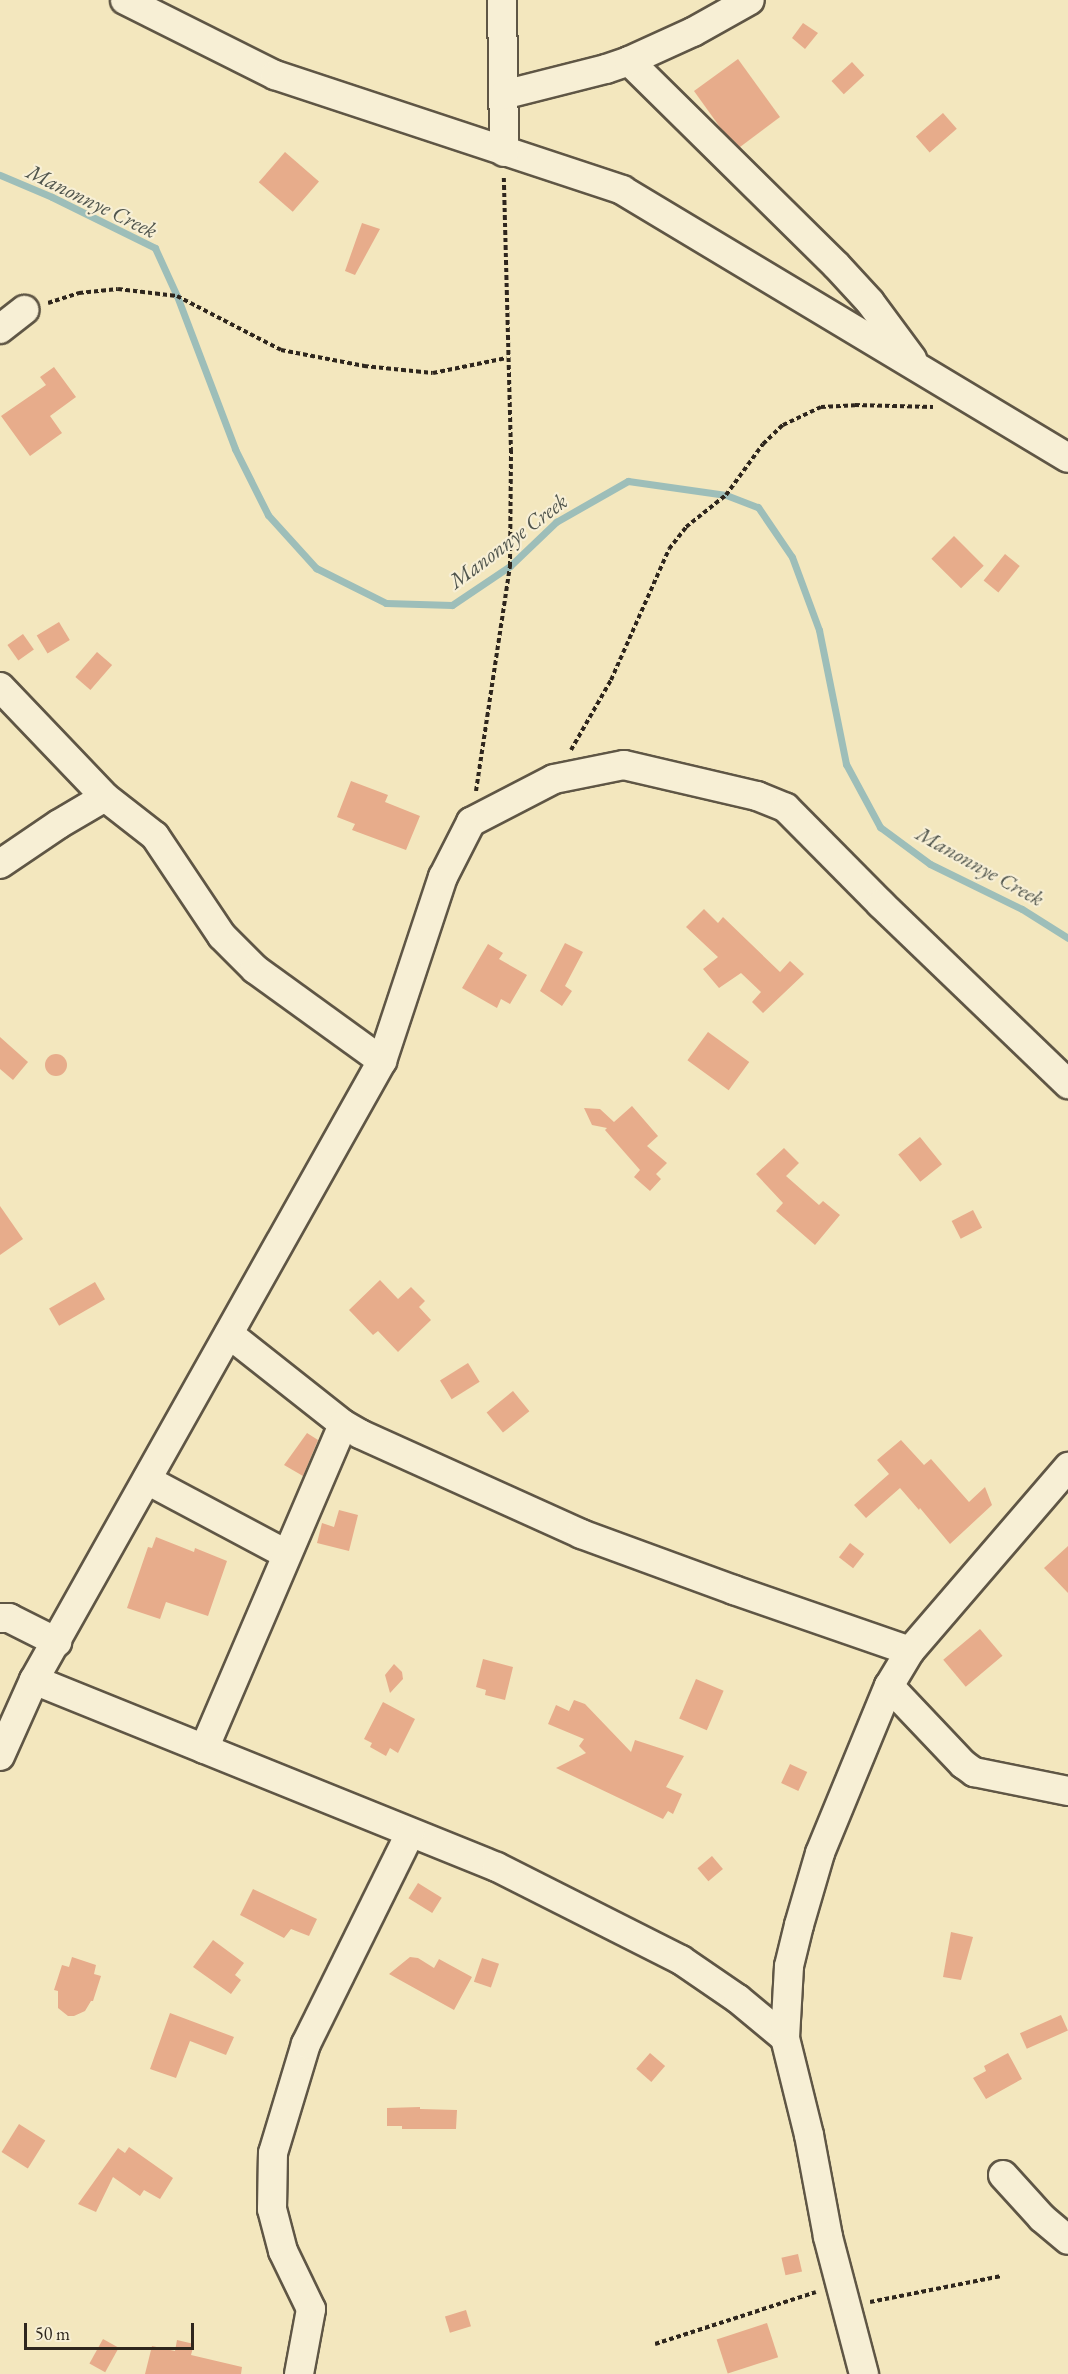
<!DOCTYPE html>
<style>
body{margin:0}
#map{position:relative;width:1068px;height:2374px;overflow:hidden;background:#f3e7be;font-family:"EB Garamond",serif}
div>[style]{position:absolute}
.stream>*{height:7px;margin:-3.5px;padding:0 3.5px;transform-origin:3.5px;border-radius:3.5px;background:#9dbeb9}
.building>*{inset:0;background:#e7ac8b;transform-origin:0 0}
.round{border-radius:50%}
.path>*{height:4px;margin-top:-2px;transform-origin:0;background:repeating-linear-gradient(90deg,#2e261d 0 4.5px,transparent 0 7.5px)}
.roads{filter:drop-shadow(2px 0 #5f5645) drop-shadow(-2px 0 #5f5645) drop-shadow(0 2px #5f5645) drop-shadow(0 -2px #5f5645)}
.minor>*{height:28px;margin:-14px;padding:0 14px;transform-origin:14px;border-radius:14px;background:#f7efd5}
span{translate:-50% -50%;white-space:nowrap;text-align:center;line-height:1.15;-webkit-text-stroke:4.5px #f7efd5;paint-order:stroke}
.water-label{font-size:22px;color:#4f544c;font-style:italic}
.scale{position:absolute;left:24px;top:2323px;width:170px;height:27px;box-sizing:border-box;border:3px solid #2e261d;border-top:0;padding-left:8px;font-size:18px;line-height:21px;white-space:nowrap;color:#2e261d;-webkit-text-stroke:4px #f7efd5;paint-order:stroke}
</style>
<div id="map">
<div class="stream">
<div style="left:0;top:175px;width:56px;rotate:22.9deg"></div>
<div style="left:52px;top:197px;width:115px;rotate:26.3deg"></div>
<div style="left:155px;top:248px;width:53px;rotate:65.4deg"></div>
<div style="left:177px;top:296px;width:164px;rotate:69.2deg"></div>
<div style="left:235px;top:449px;width:74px;rotate:63.4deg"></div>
<div style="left:268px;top:515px;width:72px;rotate:47.8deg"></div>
<div style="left:316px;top:568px;width:78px;rotate:26.6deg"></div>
<div style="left:386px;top:603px;width:66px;rotate:1.7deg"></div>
<div style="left:452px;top:605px;width:70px;rotate:-33.9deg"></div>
<div style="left:510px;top:566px;width:64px;rotate:-43.7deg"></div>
<div style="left:556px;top:522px;width:83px;rotate:-29.7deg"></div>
<div style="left:628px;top:481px;width:99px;rotate:8.1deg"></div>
<div style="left:726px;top:495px;width:34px;rotate:21deg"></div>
<div style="left:758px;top:507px;width:60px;rotate:55.8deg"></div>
<div style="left:792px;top:557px;width:78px;rotate:69.7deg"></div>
<div style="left:819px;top:630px;width:137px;rotate:78.6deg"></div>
<div style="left:846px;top:764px;width:72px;rotate:61.6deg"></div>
<div style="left:880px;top:827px;width:62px;rotate:36.5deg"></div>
<div style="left:930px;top:864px;width:102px;rotate:26.1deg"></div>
<div style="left:1022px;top:909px;width:54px;rotate:32.2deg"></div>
</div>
<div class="building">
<div style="clip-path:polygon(803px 23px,818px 33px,805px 49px,792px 38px)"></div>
<div style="clip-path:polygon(738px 59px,780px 117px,740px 147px,722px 130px,694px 91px)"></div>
<div style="left:852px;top:62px;width:18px;height:28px;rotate:47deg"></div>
<div style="left:943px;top:113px;width:21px;height:36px;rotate:49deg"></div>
<div style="left:285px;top:152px;width:45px;height:40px;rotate:41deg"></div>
<div style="clip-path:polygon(362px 223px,380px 229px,355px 275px,345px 271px)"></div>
<div style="clip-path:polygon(54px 367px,76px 397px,50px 416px,62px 433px,30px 456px,1px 416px,46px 385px,40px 377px)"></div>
<div style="left:954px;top:536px;width:42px;height:32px;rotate:45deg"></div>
<div style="left:1005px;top:554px;width:19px;height:34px;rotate:39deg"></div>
<div style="left:59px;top:622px;width:21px;height:26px;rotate:59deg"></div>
<div style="left:23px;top:634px;width:19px;height:19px;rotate:55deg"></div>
<div style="left:97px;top:652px;width:20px;height:33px;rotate:41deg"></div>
<div style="clip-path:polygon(351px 781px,388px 795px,385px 802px,420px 816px,406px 850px,352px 830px,355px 824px,337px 817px)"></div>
<div style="clip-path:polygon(704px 909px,718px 923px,723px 917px,780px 972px,790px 961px,804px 974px,763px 1013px,752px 1002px,761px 992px,741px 973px,719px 988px,703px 969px,718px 957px,686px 927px)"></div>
<div style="clip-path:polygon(565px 943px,583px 952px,565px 986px,572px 991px,562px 1006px,540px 991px)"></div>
<div style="clip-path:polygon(488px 944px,503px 953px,499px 959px,527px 975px,510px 1004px,501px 999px,497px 1008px,462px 988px)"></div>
<div style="left:708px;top:1032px;width:51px;height:35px;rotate:36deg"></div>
<div style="clip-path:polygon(0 1037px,28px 1062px,13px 1080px,0 1069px)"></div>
<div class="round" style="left:45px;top:1054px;width:22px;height:22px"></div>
<div style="clip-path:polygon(632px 1106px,658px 1136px,647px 1146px,667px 1163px,656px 1174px,661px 1179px,650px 1191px,634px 1177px,640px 1170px,605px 1130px,607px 1128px,592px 1125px,584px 1108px,600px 1109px,614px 1122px)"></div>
<div style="left:920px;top:1137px;width:35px;height:28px;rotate:51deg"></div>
<div style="clip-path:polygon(784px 1148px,799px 1163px,786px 1176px,819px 1205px,823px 1201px,840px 1215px,815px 1245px,776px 1211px,783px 1203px,756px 1174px)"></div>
<div style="clip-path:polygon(0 1206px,23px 1239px,0 1255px)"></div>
<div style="left:973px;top:1210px;width:20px;height:24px;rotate:63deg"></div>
<div style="clip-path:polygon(380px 1280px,398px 1299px,411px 1287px,425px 1301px,419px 1307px,431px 1320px,398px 1352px,378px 1331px,373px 1335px,349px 1310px)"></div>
<div style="left:95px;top:1282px;width:20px;height:53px;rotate:60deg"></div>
<div style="left:468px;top:1363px;width:22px;height:33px;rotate:58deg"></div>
<div style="left:513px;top:1391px;width:26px;height:34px;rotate:51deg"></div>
<div style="clip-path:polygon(307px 1433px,318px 1440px,303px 1476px,284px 1465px)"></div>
<div style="clip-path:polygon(901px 1440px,924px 1465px,931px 1459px,969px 1502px,985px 1487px,992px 1505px,950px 1544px,920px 1508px,919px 1510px,900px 1488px,866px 1518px,854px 1505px,889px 1474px,877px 1460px)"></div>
<div style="clip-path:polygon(339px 1510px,358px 1515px,349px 1551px,317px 1543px,322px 1523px,334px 1527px)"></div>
<div style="clip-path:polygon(156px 1537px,194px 1552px,195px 1548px,227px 1561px,208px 1616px,166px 1602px,160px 1619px,127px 1608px,148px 1547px,152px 1548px)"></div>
<div style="left:850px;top:1543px;width:18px;height:18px;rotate:38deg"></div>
<div style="clip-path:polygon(1068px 1546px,1068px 1593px,1044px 1568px)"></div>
<div style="left:980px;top:1629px;width:35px;height:48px;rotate:50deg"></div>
<div style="clip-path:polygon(483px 1659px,513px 1667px,505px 1700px,485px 1695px,486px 1690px,476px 1687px)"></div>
<div style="clip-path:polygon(394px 1664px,402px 1672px,403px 1679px,390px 1693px,385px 1675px)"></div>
<div style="left:696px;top:1679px;width:30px;height:43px;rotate:23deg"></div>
<div style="clip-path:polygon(574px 1700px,585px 1704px,631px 1752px,635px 1740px,684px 1756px,666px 1787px,682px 1794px,673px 1814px,668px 1811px,663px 1819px,556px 1768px,586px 1753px,579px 1746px,584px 1739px,548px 1724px,556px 1705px,569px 1711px)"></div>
<div style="clip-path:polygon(383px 1702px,415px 1719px,398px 1753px,390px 1748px,386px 1756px,370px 1747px,372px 1743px,364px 1739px)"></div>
<div style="left:790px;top:1764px;width:19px;height:21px;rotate:25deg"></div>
<div style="left:712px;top:1856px;width:17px;height:19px;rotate:50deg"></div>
<div style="left:418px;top:1883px;width:28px;height:18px;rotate:32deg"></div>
<div style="clip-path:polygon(253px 1889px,317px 1919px,309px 1936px,291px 1929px,284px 1938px,240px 1915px)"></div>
<div style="clip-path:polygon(951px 1932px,973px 1937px,961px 1980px,943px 1977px)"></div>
<div style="clip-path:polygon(213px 1940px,244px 1963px,235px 1975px,241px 1980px,231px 1994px,193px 1967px)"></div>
<div style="clip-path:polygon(72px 1957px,96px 1965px,94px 1974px,101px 1976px,93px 2001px,91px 2001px,85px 2011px,74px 2016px,68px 2016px,58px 2008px,58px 1991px,54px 1990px,62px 1965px,69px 1967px)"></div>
<div style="clip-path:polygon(410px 1957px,418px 1958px,434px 1968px,439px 1959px,472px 1977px,454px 2010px,389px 1974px)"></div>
<div style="left:482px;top:1958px;width:18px;height:25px;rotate:19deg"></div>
<div style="clip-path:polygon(170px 2013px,234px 2037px,226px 2055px,190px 2041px,176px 2078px,150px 2069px)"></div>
<div style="left:1061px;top:2015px;width:17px;height:45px;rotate:66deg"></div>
<div style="left:650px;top:2053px;width:20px;height:21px;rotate:41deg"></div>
<div style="clip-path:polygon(1008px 2053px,1022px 2079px,986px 2099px,973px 2078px,986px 2071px,984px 2066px)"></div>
<div style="clip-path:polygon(420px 2107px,420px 2109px,457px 2110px,456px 2129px,402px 2129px,402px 2126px,387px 2126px,387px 2108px)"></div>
<div style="left:19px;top:2124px;width:31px;height:33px;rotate:32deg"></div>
<div style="clip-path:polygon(129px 2147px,173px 2178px,160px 2199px,144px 2190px,140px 2196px,113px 2177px,96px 2212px,78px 2204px,118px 2148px,125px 2153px)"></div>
<div style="left:798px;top:2254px;width:18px;height:17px;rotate:77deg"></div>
<div style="left:466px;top:2310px;width:17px;height:22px;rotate:73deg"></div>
<div style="left:767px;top:2323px;width:36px;height:53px;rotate:72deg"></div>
<div style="left:103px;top:2339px;width:18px;height:28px;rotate:29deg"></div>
<div style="clip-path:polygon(177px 2340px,194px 2344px,191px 2355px,242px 2367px,241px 2374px,145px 2374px,152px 2346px,175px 2351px)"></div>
</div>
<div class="path">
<div style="left:48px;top:303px;width:33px;rotate:-18deg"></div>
<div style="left:79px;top:293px;width:39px;rotate:-6deg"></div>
<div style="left:118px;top:289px;width:59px;rotate:6.8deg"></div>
<div style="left:177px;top:296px;width:117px;rotate:27.4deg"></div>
<div style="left:281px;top:350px;width:85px;rotate:10.9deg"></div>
<div style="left:364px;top:366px;width:69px;rotate:5.8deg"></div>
<div style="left:433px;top:373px;width:75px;rotate:-11.6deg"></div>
<div style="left:571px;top:750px;width:81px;rotate:-60.3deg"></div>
<div style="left:611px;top:680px;width:143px;rotate:-66.1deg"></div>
<div style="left:669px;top:549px;width:28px;rotate:-52deg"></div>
<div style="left:686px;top:527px;width:51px;rotate:-38.7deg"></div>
<div style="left:726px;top:495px;width:63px;rotate:-54deg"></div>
<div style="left:763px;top:444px;width:28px;rotate:-44deg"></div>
<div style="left:783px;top:425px;width:42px;rotate:-25.3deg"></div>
<div style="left:821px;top:407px;width:34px;rotate:-3deg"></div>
<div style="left:855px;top:405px;width:78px;rotate:1.5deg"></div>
<div style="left:476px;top:791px;width:228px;rotate:-81.4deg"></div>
<div style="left:510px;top:566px;width:114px;rotate:-89.5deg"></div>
<div style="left:511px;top:452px;width:275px;rotate:-91.5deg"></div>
<div style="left:870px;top:2302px;width:134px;rotate:-11.2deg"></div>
<div style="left:655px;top:2344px;width:169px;rotate:-17.9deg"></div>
</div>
<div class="roads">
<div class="minor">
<div style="left:125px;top:0;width:168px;rotate:26.6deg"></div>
<div style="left:275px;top:75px;width:366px;rotate:18.3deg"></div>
<div style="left:622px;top:190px;width:520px;rotate:31deg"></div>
<div style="left:502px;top:0;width:152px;rotate:89.2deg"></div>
<div style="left:629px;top:61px;width:291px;rotate:44.6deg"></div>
<div style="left:836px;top:265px;width:50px;rotate:47.4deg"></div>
<div style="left:870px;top:302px;width:71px;rotate:53.6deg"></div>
<div style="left:503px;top:95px;width:106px;rotate:-14.2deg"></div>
<div style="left:606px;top:69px;width:24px;rotate:-19deg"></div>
<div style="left:629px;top:61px;width:70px;rotate:-24.4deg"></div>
<div style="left:693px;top:32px;width:65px;rotate:-29.3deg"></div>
<div style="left:0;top:329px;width:31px;rotate:-38deg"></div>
<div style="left:0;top:687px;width:152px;rotate:46.3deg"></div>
<div style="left:105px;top:797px;width:63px;rotate:38deg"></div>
<div style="left:155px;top:836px;width:120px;rotate:56.2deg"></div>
<div style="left:222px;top:936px;width:47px;rotate:45deg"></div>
<div style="left:255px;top:969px;width:157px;rotate:35.9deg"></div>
<div style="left:0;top:864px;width:71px;rotate:-34.1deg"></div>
<div style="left:59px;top:824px;width:53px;rotate:-30.4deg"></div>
<div style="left:229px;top:1334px;width:145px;rotate:38.3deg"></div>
<div style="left:343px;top:1424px;width:20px;rotate:30deg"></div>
<div style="left:360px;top:1434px;width:243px;rotate:24.3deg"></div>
<div style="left:581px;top:1534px;width:163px;rotate:20.1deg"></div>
<div style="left:734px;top:1590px;width:186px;rotate:19.1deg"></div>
<div style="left:147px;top:1480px;width:157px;rotate:28deg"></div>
<div style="left:0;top:1618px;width:9px"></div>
<div style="left:9px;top:1618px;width:54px;rotate:26.6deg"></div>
<div style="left:34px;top:1680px;width:499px;rotate:22deg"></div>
<div style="left:497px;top:1867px;width:206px;rotate:26.8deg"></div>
<div style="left:681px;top:1960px;width:69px;rotate:34.4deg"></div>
<div style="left:738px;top:1999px;width:61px;rotate:39.7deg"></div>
<div style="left:785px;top:2038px;width:100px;rotate:76.1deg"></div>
<div style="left:809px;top:2135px;width:104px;rotate:79.4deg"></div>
<div style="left:828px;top:2237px;width:142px;rotate:75.3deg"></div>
<div style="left:889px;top:1686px;width:108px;rotate:46.5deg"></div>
<div style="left:963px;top:1764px;width:14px;rotate:36deg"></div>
<div style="left:974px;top:1772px;width:96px;rotate:11.4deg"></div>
<div style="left:204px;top:1749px;width:353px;rotate:-66.8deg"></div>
<div style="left:0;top:1756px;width:83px;rotate:-65.9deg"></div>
<div style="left:34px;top:1680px;width:710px;rotate:-60.66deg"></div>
<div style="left:382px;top:1061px;width:194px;rotate:-71.7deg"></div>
<div style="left:443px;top:877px;width:62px;rotate:-63deg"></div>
<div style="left:471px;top:822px;width:93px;rotate:-27.4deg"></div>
<div style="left:554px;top:779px;width:71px;rotate:-11.3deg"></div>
<div style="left:624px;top:765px;width:137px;rotate:13.1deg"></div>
<div style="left:757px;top:796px;width:31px;rotate:22deg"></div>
<div style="left:786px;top:808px;width:135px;rotate:45.3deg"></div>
<div style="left:881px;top:904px;width:260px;rotate:43.9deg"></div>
<div style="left:785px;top:2038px;width:72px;rotate:-86.8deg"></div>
<div style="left:789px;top:1966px;width:42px;rotate:-76.3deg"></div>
<div style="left:799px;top:1925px;width:75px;rotate:-73.7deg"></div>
<div style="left:820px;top:1853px;width:181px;rotate:-67.6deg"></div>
<div style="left:889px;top:1686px;width:41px;rotate:-59deg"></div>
<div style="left:910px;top:1651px;width:243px;rotate:-49.3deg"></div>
<div style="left:1003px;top:2175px;width:58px;rotate:47.8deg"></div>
<div style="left:1042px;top:2218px;width:34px;rotate:40deg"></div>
<div style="left:299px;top:2374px;width:66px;rotate:-79.5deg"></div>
<div style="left:311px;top:2309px;width:64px;rotate:-115.8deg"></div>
<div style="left:283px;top:2251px;width:43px;rotate:-104.7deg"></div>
<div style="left:272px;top:2209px;width:56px;rotate:-89deg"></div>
<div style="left:273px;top:2153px;width:114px;rotate:-73.2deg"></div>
<div style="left:306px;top:2044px;width:234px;rotate:-63.7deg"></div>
</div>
</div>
<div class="water-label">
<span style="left:92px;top:201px;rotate:26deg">Manonnye Creek</span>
<span style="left:508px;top:541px;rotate:-37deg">Manonnye Creek</span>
<span style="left:980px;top:866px;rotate:29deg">Manonnye Creek</span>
</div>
<div class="scale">50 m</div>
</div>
